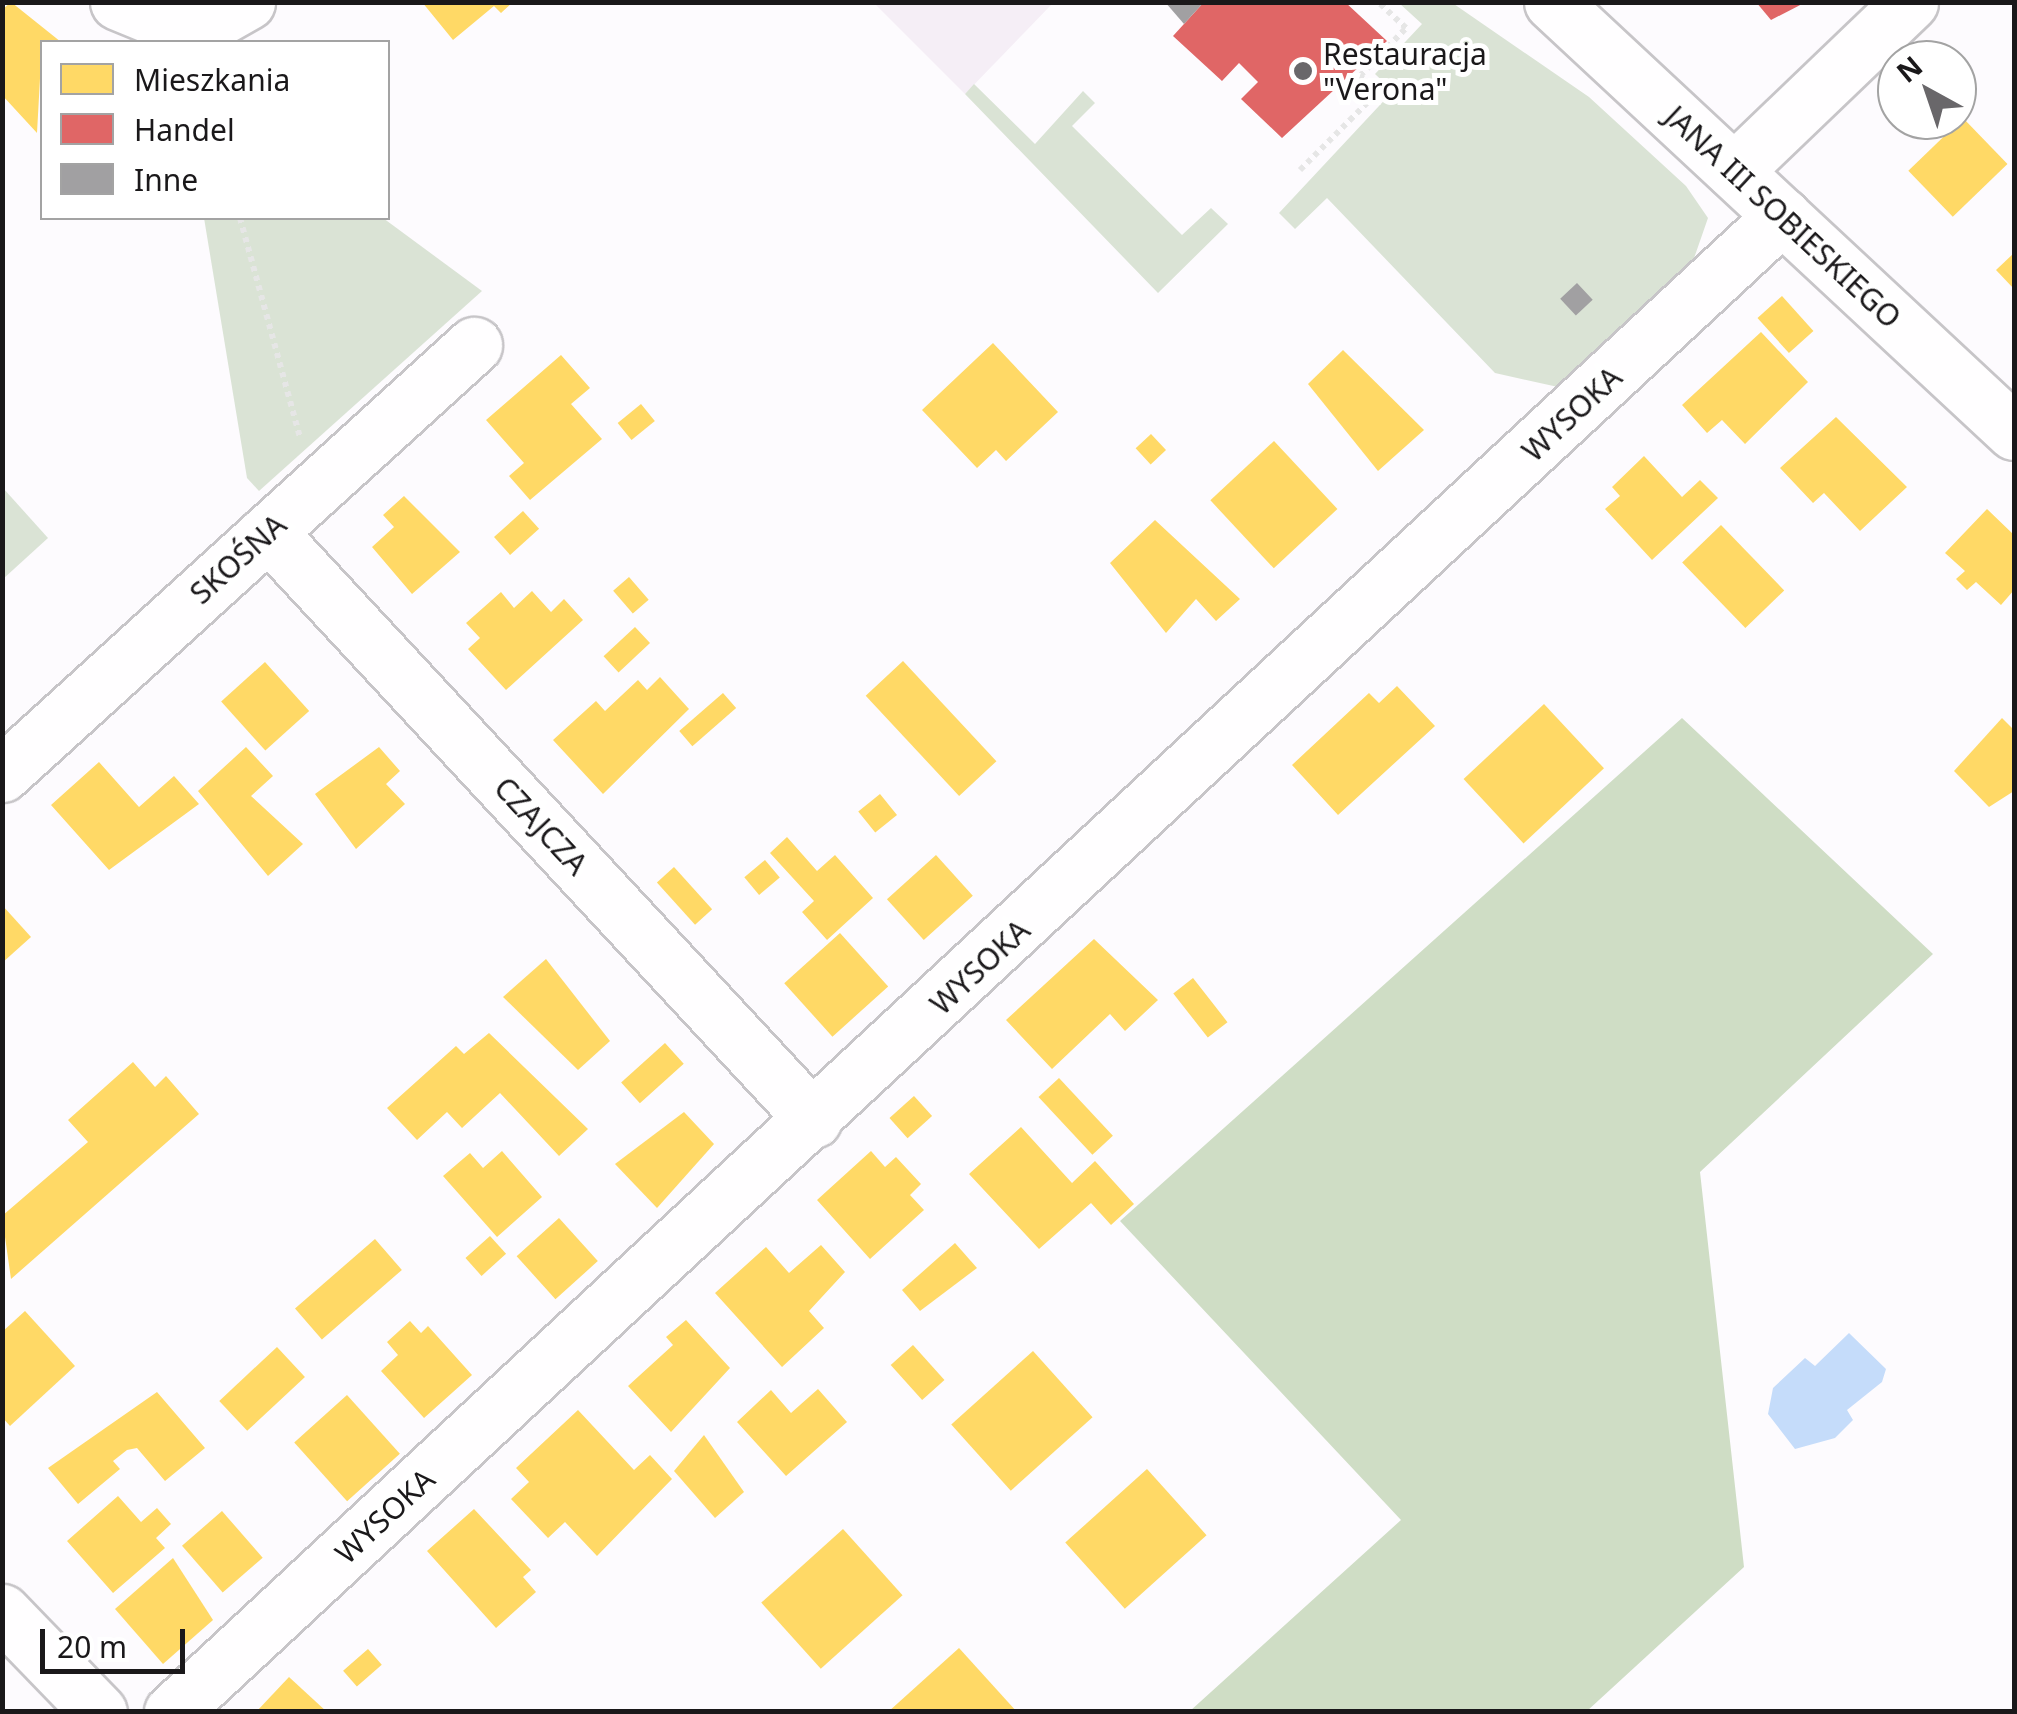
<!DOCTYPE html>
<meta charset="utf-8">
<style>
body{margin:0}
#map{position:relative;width:2017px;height:1714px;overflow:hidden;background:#fdfbfe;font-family:"Noto Sans",sans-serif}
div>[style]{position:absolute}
.built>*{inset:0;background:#f5eef6}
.green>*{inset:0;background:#dae3d5}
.forest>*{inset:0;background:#cfddc5}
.water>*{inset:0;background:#c5dcfa}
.homes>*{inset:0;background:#ffd966;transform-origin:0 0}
.shops>*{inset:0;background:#e06666}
.building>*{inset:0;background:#a1a0a2;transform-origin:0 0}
.path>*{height:6px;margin-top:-3px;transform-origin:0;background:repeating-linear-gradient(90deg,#e6e6e6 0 5px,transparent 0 10px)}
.roads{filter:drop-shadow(2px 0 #c7c5c8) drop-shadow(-2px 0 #c7c5c8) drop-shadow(0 2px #c7c5c8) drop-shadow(0 -2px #c7c5c8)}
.minor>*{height:55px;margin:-27.5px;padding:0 27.5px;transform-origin:27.5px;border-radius:27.5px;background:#fffeff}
.dots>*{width:28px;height:28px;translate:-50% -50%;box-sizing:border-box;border:5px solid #fff;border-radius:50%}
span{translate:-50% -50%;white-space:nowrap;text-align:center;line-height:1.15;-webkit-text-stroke:10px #fff;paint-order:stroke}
.poi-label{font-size:30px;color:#1a181a}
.left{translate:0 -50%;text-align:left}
.street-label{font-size:30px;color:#1a181a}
.frame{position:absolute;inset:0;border:5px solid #1a181a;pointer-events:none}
.legend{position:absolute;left:40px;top:40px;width:350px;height:180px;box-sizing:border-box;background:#fff;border:2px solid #a3a3a3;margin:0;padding:12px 18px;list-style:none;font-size:30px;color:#1a181a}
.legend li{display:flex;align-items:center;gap:20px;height:50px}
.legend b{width:50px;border:2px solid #a3a3a3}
.north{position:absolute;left:1877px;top:40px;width:100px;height:100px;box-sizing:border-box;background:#fff;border:2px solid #a3a3a3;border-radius:50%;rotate:320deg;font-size:28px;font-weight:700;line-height:40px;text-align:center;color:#1a181a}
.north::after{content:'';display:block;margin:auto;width:35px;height:45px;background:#69676a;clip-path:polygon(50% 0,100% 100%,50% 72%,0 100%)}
.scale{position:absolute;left:40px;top:1629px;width:145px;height:45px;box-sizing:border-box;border:5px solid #1a181a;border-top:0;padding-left:12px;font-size:30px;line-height:35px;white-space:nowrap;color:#1a181a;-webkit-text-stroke:8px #fff;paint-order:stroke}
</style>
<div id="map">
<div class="built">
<div style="clip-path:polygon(874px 3px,1053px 3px,965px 94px)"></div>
</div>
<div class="green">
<div style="clip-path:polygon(1451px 2px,1589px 97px,1686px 186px,1708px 218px,1692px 264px,1558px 387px,1495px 373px,1327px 198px,1295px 229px,1279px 213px,1393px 91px,1375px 74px,1422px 24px,1399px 3px)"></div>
<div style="clip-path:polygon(974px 84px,1035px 144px,1083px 91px,1095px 103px,1072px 126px,1182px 235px,1211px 208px,1228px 224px,1158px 293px,965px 94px)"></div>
<div style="clip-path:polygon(204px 218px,383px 218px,482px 291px,259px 491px,247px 478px)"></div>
<div style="clip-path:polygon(3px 488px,48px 538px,3px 579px,2px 579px)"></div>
</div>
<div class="forest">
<div style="clip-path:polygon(1682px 718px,1933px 954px,1700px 1172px,1744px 1567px,1587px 1711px,1190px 1711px,1401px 1520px,1120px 1221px)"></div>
</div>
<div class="water">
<div style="clip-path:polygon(1849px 1333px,1886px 1369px,1882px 1382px,1847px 1410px,1853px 1420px,1835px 1438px,1795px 1449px,1768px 1414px,1773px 1388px,1805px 1358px,1815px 1366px)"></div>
</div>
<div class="homes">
<div style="clip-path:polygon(11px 2px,61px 42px,42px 42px,37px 133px,2px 95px,2px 10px)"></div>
<div style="clip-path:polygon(422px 2px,513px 2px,501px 13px,494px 6px,453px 40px)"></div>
<div style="left:1963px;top:118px;width:64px;height:76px;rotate:46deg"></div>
<div style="clip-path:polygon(2014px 253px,2014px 289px,1996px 270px)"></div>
<div style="left:1782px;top:296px;width:47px;height:33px;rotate:48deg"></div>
<div style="clip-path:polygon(1761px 332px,1808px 382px,1745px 444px,1722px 420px,1707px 433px,1682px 405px)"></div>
<div style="clip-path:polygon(993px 343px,1058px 412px,1006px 461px,996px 450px,977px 468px,922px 410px)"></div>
<div style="clip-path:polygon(1343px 350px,1424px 430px,1378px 471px,1308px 384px)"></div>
<div style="clip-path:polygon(561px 355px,590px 388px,571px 404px,602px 439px,530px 500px,509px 476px,524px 463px,486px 420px)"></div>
<div style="left:641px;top:404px;width:22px;height:30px;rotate:51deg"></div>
<div style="clip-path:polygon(1836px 417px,1907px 487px,1860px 531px,1824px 493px,1813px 503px,1780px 468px)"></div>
<div style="left:1151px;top:434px;width:22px;height:21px;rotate:47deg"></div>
<div style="left:1274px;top:441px;width:93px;height:87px;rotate:47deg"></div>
<div style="clip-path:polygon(1644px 456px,1682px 497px,1700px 480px,1718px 498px,1652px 560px,1605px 509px,1620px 496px,1612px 487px)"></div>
<div style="clip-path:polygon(404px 496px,460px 552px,412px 594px,372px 547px,394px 527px,383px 515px)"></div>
<div style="clip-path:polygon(1987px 509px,2014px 535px,2014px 590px,2001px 605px,1976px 582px,1967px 590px,1956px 579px,1965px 571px,1945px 553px)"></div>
<div style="left:523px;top:511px;width:24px;height:39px;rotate:48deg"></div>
<div style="clip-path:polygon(1155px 520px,1240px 599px,1216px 621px,1196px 599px,1166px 633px,1110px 563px)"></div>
<div style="left:1721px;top:525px;width:91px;height:54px;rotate:46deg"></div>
<div style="left:629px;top:577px;width:30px;height:21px;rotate:49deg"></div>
<div style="clip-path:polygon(532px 591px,551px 612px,564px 599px,583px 620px,506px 690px,468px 649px,480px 638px,466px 623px,501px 592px,514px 608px)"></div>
<div style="left:635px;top:627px;width:22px;height:43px;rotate:47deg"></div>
<div style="left:903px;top:661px;width:137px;height:51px;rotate:47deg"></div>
<div style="left:265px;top:662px;width:66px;height:59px;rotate:48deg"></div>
<div style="clip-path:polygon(660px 677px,689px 709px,603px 794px,553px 740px,596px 701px,605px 711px,638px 680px,647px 690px)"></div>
<div style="clip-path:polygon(1397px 686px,1435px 726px,1338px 815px,1292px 765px,1369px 693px,1379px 703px)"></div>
<div style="left:723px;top:693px;width:20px;height:58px;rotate:49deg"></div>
<div style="left:1544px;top:704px;width:88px;height:110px;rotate:47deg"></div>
<div style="clip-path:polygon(2002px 718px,2014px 730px,2014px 791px,1989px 807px,1954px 771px)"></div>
<div style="clip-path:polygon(246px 747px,273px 776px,251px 796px,303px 844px,268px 876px,198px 791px)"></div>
<div style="clip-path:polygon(379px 747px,400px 771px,386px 784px,405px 804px,356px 849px,315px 794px)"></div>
<div style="clip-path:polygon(99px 762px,139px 807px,174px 776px,199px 804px,109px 870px,51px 805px)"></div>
<div style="left:880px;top:794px;width:27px;height:28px;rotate:51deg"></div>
<div style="clip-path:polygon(787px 837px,817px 871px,835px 855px,873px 898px,827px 940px,802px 912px,814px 901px,770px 853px)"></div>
<div style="left:936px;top:855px;width:55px;height:66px;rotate:48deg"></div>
<div style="left:765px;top:860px;width:23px;height:27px;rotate:50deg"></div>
<div style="left:674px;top:867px;width:57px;height:23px;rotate:48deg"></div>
<div style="clip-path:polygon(2px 905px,31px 937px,2px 963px)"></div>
<div style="left:840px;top:933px;width:72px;height:75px;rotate:48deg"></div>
<div style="clip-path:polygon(1094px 939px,1158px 1000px,1125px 1031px,1110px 1014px,1052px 1069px,1006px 1020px)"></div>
<div style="clip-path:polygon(546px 959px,610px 1041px,578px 1070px,503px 997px)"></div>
<div style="left:1193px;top:978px;width:56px;height:25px;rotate:52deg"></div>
<div style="clip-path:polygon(489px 1033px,588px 1129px,559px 1156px,500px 1093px,462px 1128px,447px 1112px,417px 1140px,387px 1108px,456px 1046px,464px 1054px)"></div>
<div style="left:665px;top:1043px;width:28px;height:59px;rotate:48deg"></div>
<div style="clip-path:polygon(133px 1062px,155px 1087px,166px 1076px,199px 1114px,11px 1279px,2px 1216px,88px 1142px,68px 1120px)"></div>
<div style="left:1059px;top:1078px;width:79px;height:28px;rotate:47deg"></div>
<div style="left:914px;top:1096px;width:27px;height:33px;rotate:48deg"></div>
<div style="clip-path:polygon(684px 1112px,714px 1144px,657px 1208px,615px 1164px)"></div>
<div style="clip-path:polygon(1021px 1127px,1072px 1183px,1095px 1161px,1134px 1204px,1111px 1225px,1091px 1203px,1039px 1249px,969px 1174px)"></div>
<div style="clip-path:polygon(502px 1151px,542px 1197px,497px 1237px,443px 1176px,470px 1153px,483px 1168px)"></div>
<div style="clip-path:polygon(871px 1151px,885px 1167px,896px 1157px,921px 1184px,910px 1195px,924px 1210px,870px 1259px,817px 1200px)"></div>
<div style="left:559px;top:1218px;width:58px;height:57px;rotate:48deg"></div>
<div style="left:490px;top:1236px;width:24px;height:33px;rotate:48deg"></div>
<div style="left:375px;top:1239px;width:41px;height:106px;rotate:49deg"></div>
<div style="clip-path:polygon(955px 1243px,977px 1268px,920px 1311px,902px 1290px)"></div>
<div style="clip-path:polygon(821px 1245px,845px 1272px,809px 1311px,824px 1328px,782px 1367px,715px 1293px,766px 1247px,789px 1273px)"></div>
<div style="clip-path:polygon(25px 1311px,75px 1366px,10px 1426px,2px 1417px,2px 1332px)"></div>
<div style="clip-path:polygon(686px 1320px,730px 1368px,671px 1432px,628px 1386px,673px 1345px,666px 1337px)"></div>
<div style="clip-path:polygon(410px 1321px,421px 1333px,428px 1326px,472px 1375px,424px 1418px,381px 1371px,398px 1355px,387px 1342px)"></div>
<div style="left:913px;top:1345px;width:47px;height:30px;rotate:48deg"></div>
<div style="left:277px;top:1347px;width:41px;height:79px;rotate:47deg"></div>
<div style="left:1033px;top:1351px;width:89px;height:110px;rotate:48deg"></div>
<div style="clip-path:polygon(818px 1389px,847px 1422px,786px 1476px,737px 1422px,771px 1390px,791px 1413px)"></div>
<div style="clip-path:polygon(157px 1392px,205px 1448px,165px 1481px,137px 1448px,127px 1450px,113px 1461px,120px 1469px,78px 1504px,48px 1468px)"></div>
<div style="left:347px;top:1395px;width:79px;height:71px;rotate:48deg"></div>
<div style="clip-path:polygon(578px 1410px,634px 1470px,650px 1455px,672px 1479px,597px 1556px,565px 1522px,548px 1538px,511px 1499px,529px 1482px,516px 1468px)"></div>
<div style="clip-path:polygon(704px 1435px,744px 1492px,715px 1518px,674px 1471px)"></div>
<div style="left:1147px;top:1469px;width:89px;height:110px;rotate:48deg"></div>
<div style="clip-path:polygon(118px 1496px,141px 1522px,157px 1508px,171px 1524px,156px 1538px,165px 1548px,113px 1593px,67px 1541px)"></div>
<div style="clip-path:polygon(474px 1509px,531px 1570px,523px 1577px,536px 1592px,496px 1628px,427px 1551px)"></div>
<div style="left:222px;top:1511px;width:62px;height:53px;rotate:49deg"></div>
<div style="left:843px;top:1529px;width:89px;height:110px;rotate:48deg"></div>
<div style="clip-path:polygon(173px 1558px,213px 1620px,163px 1664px,115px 1609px)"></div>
<div style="clip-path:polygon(959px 1648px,1017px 1712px,888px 1712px)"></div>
<div style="left:368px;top:1649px;width:21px;height:33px;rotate:49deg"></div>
<div style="clip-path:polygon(289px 1677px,327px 1712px,256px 1712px)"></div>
</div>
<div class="shops">
<div style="clip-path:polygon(1204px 2px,1345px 2px,1387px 41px,1282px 138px,1241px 99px,1258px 82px,1239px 63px,1222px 81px,1173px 36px)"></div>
<div style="clip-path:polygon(1756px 2px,1806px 2px,1771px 20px)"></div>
</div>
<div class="building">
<div style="clip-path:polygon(1165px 2px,1204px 2px,1184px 24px)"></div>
<div style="left:1577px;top:283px;width:23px;height:23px;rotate:47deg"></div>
</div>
<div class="path">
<div style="left:1300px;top:170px;width:109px;rotate:-45deg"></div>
<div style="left:1377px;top:93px;width:24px;rotate:-135deg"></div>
<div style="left:1360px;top:76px;width:66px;rotate:-46.2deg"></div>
<div style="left:1406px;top:28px;width:38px;rotate:-137deg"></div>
<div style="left:240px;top:218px;width:228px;rotate:74.7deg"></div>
</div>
<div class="roads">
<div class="minor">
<div style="left:118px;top:2px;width:66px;rotate:22.3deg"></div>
<div style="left:179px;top:27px;width:29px;rotate:-6deg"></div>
<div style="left:208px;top:24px;width:45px;rotate:-29.4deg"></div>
<div style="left:1552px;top:2px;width:631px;rotate:42.95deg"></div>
<div style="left:1734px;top:171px;width:244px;rotate:-43.8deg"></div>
<div style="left:268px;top:532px;width:802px;rotate:47.12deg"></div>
<div style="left:2px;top:774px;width:638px;rotate:-42.27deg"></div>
<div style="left:2px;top:1612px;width:139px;rotate:45.9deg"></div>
<div style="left:172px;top:1712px;width:2198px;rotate:-42.9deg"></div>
</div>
</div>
<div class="dots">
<div style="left:1303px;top:71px;background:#69676a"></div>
</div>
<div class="poi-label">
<span class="left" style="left:1323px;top:71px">Restauracja<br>"Verona"</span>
</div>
<div class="street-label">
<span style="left:1783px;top:217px;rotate:43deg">JANA III SOBIESKIEGO</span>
<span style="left:1572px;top:414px;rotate:-43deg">WYSOKA</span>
<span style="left:238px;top:559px;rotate:-42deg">SKOŚNA</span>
<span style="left:541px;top:826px;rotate:47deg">CZAJCZA</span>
<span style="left:980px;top:967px;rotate:-43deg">WYSOKA</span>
<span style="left:385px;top:1516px;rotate:-43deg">WYSOKA</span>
</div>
<div class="frame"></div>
<ul class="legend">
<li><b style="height:28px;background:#ffd966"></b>Mieszkania</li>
<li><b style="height:28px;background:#e06666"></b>Handel</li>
<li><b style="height:28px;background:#a1a0a2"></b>Inne</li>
</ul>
<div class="north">N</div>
<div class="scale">20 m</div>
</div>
